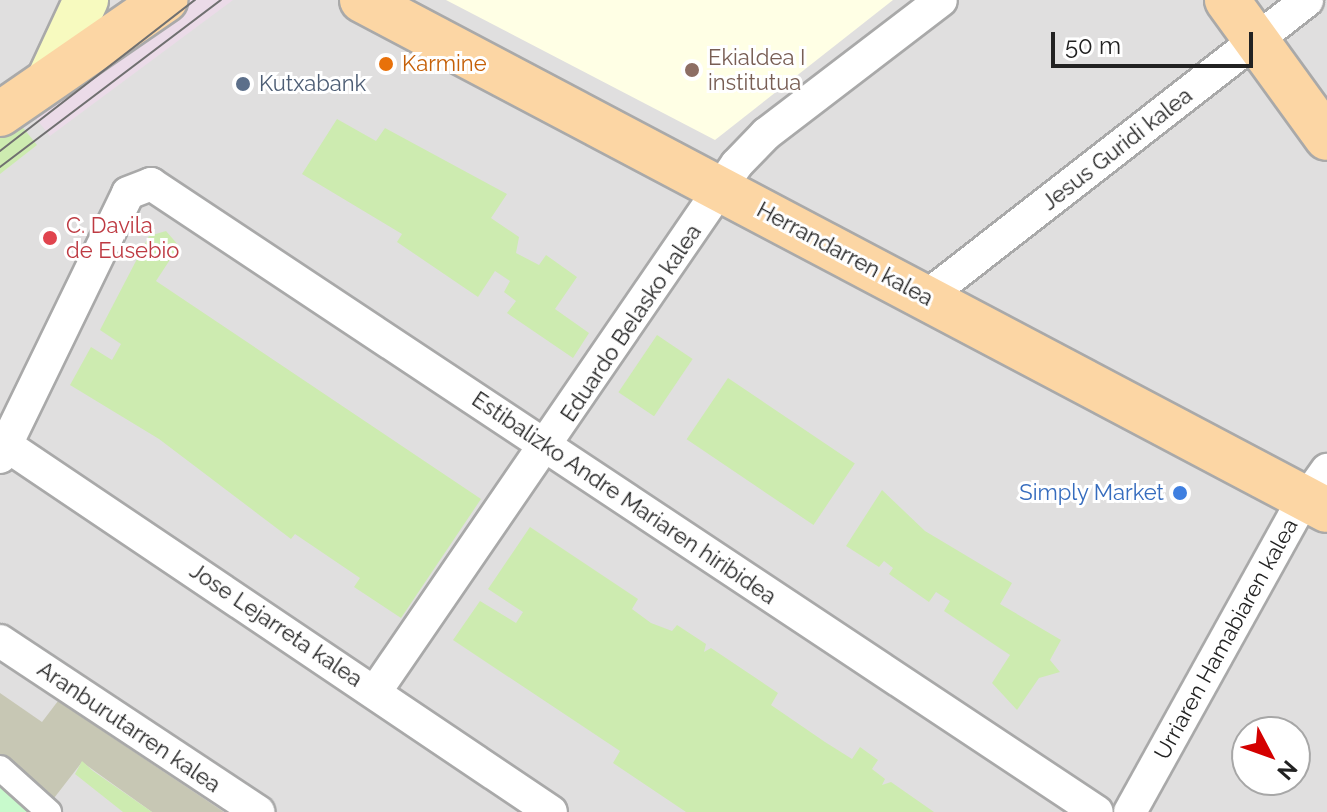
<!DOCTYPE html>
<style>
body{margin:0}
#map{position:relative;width:1327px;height:812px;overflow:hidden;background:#f2efe9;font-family:Raleway,sans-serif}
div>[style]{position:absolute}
.residential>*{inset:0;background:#e0dfdf}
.industrial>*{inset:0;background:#ebdbe8}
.education>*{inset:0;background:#ffffe5}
.construction>*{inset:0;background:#c7c7b4}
.grass>*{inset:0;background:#cdebb0;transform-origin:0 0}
.park>*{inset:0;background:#c8facc}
.roads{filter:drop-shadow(2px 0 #a9a9a9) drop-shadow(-2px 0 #a9a9a9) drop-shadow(0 2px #a9a9a9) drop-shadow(0 -2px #a9a9a9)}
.pedestrian>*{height:24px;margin:-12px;padding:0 12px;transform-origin:12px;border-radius:12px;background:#fff}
.minor>*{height:32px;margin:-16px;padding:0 16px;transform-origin:16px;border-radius:16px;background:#fff}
.secondary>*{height:44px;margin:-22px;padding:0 22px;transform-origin:22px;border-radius:22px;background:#f7fabf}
.primary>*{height:44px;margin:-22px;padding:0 22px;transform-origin:22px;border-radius:22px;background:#fcd6a4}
.tram>*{height:2px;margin:-1px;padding:0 1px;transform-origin:1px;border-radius:1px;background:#707070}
.dots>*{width:22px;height:22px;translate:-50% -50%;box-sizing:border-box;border:4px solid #fff;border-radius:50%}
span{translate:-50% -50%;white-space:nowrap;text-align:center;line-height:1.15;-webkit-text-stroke:6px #fff;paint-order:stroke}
.education-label{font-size:22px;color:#785e54}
.left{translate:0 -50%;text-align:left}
.food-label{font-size:22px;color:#c56008}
.service-label{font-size:22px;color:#4e5e75}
.street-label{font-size:22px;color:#222}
.health-label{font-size:22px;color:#be3a42}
.shop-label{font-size:22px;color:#366cbe}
.right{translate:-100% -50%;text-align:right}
.north{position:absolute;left:1231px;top:716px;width:80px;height:80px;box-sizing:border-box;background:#fff;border:2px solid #a7a7a7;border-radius:50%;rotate:131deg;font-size:22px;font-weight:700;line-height:32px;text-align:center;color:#222}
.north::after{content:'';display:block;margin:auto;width:28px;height:36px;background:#d40000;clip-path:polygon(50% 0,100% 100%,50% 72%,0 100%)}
.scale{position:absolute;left:1051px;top:32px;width:202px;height:36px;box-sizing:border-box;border:4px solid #222;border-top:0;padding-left:10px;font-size:24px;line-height:28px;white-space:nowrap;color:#222;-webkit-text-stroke:6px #fff;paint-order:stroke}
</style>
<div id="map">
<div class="residential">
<div style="clip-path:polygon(evenodd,0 0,1327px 0,1327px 812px,0 812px,0 0,1247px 732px,1295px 732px,1295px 780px,1247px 780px,1247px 732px)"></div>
</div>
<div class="industrial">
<div style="clip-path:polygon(185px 0,233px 0,50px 136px,34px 116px)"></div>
</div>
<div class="education">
<div style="clip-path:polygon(446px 0,893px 0,715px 140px)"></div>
</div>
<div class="construction">
<div style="clip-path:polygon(0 693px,42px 722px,58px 701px,224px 812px,152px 812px,82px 762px,51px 802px,0 759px)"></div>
</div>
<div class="grass">
<div style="clip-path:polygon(16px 119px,37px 145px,0 174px,0 131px)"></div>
<div style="clip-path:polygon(337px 119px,376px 141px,385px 128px,507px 194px,491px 218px,519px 237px,516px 253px,539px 265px,546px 255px,577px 277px,555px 309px,589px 333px,573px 358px,507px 313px,516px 301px,504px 292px,510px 281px,495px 271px,478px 297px,397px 242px,402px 234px,302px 174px)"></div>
<div style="clip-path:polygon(166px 231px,179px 246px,156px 281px,481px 499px,401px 618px,354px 587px,360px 578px,295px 534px,291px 539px,159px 439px,70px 385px,91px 347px,112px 360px,121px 344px,100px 330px,149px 236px)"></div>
<div style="left:657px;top:335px;width:43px;height:69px;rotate:34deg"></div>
<div style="left:728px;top:378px;width:153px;height:74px;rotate:34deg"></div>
<div style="clip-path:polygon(882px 490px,925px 531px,1012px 583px,1000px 604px,1061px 640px,1050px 660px,1060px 672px,1039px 678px,1017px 710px,992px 683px,1010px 655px,944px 611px,950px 601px,936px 592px,929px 602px,889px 574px,893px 568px,884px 561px,879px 567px,846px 546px)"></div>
<div style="clip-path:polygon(530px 527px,638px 599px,632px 609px,651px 623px,672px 631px,677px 625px,706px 644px,704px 652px,711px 648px,778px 693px,771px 705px,825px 742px,852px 759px,860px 747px,878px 760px,872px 769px,885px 779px,882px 785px,891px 782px,934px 812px,686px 812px,613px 763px,620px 751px,453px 640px,480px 601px,516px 623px,523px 612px,488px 589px)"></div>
<div style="clip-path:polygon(82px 761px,93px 771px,152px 812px,123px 812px,75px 774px)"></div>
</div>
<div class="park">
<div style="clip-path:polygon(0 759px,51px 802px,62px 812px,0 812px)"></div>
</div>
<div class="roads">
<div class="pedestrian">
<div style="left:0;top:768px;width:66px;rotate:41.9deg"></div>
</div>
<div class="minor">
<div style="left:926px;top:297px;width:483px;rotate:-37.9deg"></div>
<div style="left:0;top:441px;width:664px;rotate:33.95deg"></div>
<div style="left:0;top:457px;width:293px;rotate:-64.1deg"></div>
<div style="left:128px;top:193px;width:25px;rotate:-21deg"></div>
<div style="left:151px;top:184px;width:1135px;rotate:33.58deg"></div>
<div style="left:0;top:641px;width:310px;rotate:33.5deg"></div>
<div style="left:375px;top:692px;width:640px;rotate:-55.57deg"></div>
<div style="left:737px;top:164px;width:42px;rotate:-46deg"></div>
<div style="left:766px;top:134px;width:220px;rotate:-37.4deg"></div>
<div style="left:1130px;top:812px;width:338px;rotate:-61deg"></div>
<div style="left:1294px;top:516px;width:57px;rotate:-54.3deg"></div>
</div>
<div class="secondary">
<div style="left:51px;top:75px;width:83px;rotate:-65deg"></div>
</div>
<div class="primary">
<div style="left:362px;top:0;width:1091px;rotate:27.86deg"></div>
<div style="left:1227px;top:0;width:170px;rotate:54.1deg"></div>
<div style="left:0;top:114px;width:201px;rotate:-34.6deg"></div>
</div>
</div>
<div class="tram">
<div style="left:0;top:151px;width:247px;rotate:-37.8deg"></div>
<div style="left:0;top:167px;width:277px;rotate:-37.1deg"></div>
</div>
<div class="dots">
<div style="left:386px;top:64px;background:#e8710a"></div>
<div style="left:692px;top:70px;background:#8d6e63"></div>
<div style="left:243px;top:84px;background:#5c6f8a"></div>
<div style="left:50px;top:238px;background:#e0444e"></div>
<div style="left:1180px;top:493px;background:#3f7fe0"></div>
</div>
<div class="education-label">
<span class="left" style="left:708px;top:70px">Ekialdea I<br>institutua</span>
</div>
<div class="food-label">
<span class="left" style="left:402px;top:64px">Karmine</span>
</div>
<div class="service-label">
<span class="left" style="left:259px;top:84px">Kutxabank</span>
</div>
<div class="street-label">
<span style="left:1117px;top:149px;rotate:-38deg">Jesus Guridi kalea</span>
<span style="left:845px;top:254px;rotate:28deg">Herrandarren kalea</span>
<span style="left:631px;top:323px;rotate:-56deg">Eduardo Belasko kalea</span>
<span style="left:624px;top:498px;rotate:34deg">Estibalizko Andre Mariaren hiribidea</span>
<span style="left:276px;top:625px;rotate:34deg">Jose Lejarreta kalea</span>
<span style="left:1226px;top:639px;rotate:-61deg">Urriaren Hamabiaren kalea</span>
<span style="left:129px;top:727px;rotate:34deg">Aranburutarren kalea</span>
</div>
<div class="health-label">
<span class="left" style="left:66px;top:238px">C. Davila<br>de Eusebio</span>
</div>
<div class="shop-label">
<span class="right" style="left:1164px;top:493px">Simply Market</span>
</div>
<div class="north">N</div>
<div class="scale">50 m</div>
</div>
